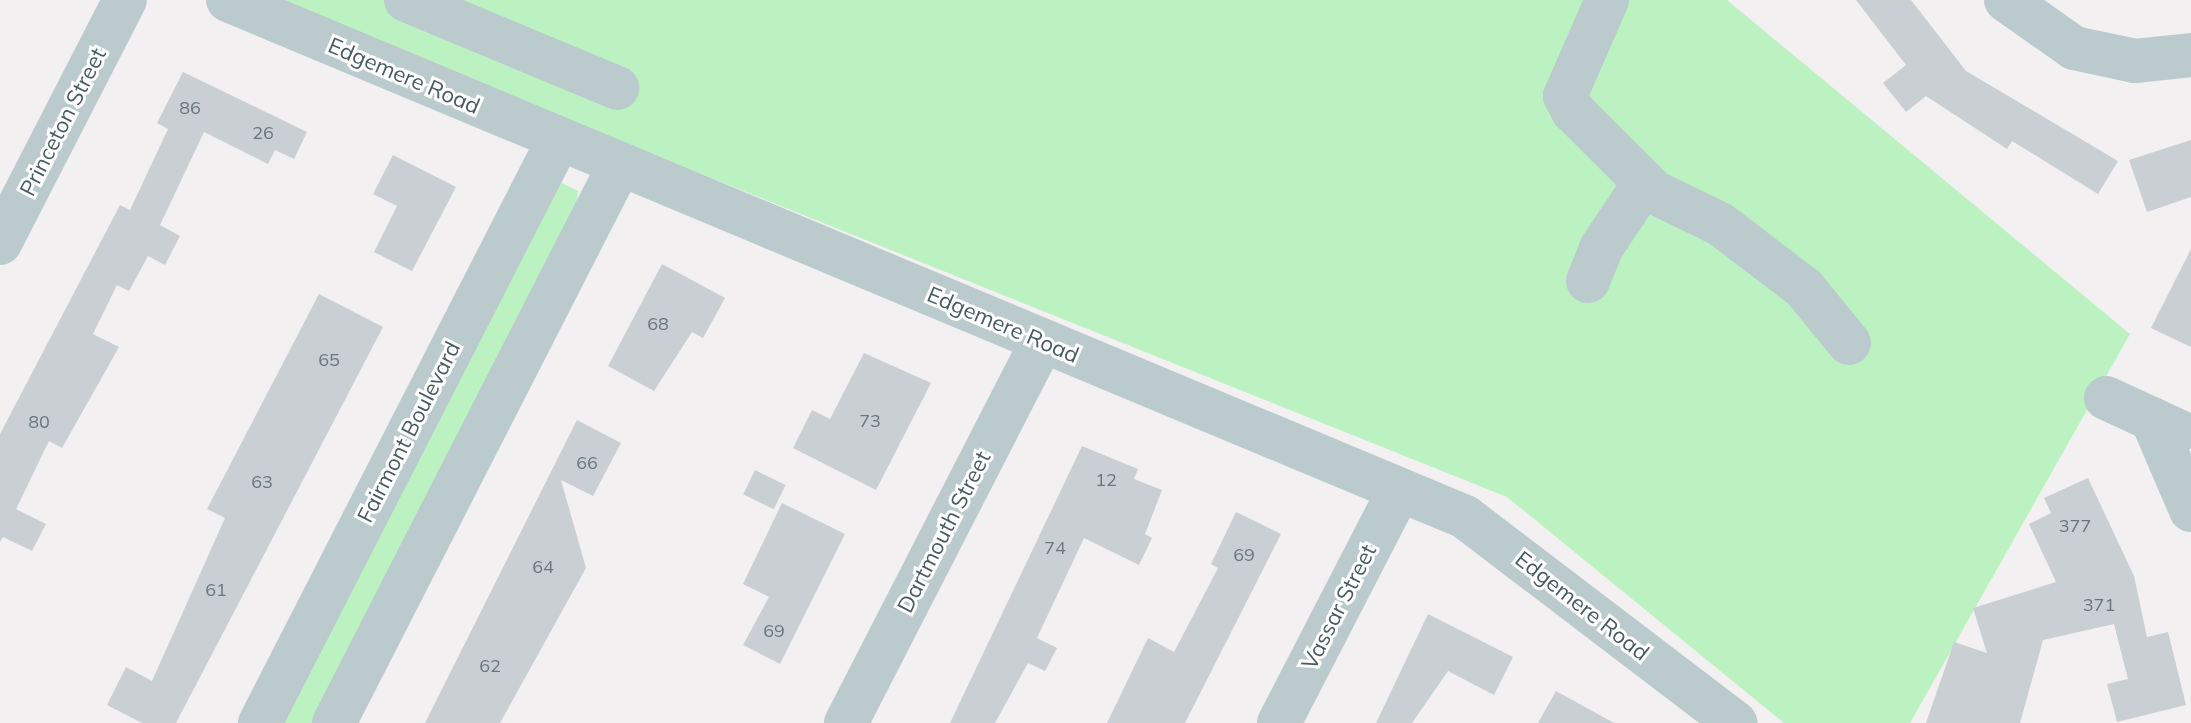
<!DOCTYPE html>
<style>
body{margin:0}
#map{position:relative;width:2191px;height:723px;overflow:hidden;background:#f2f0f1;font-family:Mulish,sans-serif}
div>[style]{position:absolute}
.green>*{inset:0;background:#bcf2c2}
.building>*{inset:0;background:#cacfd3;transform-origin:0 0}
.minor>*{height:44px;margin:-22px;padding:0 22px;transform-origin:22px;border-radius:22px;background:#bbcacd}
span{translate:-50% -50%;white-space:nowrap;text-align:center;line-height:1.15;-webkit-text-stroke:6px #fff;paint-order:stroke}
.number-label{font-size:18px;color:#68777c}
.number-label span{-webkit-text-stroke-width:0}
.street-label{font-size:22px;color:#475a5f}
</style>
<div id="map">
<div class="green">
<div style="clip-path:polygon(267px 0,1727px 0,2130px 334px,1910px 723px,1784px 723px,1507px 497px)"></div>
<div style="clip-path:polygon(560px 182px,578px 191px,577px 205px,312px 723px,278px 723px)"></div>
</div>
<div class="building">
<div style="clip-path:polygon(1856px 0,1911px 0,1966px 71px,2118px 161px,2098px 194px,2012px 141px,2007px 149px,1926px 96px,1906px 112px,1883px 83px,1906px 65px)"></div>
<div style="clip-path:polygon(183px 72px,307px 132px,294px 159px,275px 150px,268px 164px,204px 132px,160px 225px,180px 236px,165px 265px,148px 256px,129px 291px,117px 285px,93px 334px,119px 347px,62px 448px,49px 441px,16px 509px,46px 524px,32px 551px,3px 537px,0 542px,0 434px,120px 205px,130px 210px,168px 129px,157px 123px)"></div>
<div style="clip-path:polygon(2191px 140px,2191px 197px,2147px 212px,2129px 160px)"></div>
<div style="clip-path:polygon(393px 155px,456px 187px,412px 271px,374px 252px,397px 206px,373px 194px)"></div>
<div style="clip-path:polygon(2191px 249px,2191px 347px,2151px 328px)"></div>
<div style="clip-path:polygon(662px 264px,725px 298px,703px 338px,692px 332px,654px 391px,608px 366px)"></div>
<div style="clip-path:polygon(319px 294px,383px 327px,176px 723px,142px 723px,107px 705px,126px 667px,152px 681px,225px 518px,207px 509px)"></div>
<div style="clip-path:polygon(864px 353px,931px 383px,876px 490px,793px 448px,812px 410px,830px 419px)"></div>
<div style="clip-path:polygon(577px 420px,621px 443px,593px 496px,561px 480px,586px 568px,500px 723px,425px 723px)"></div>
<div style="clip-path:polygon(1082px 446px,1138px 469px,1134px 479px,1162px 490px,1145px 534px,1152px 538px,1139px 565px,1084px 538px,1037px 638px,1057px 648px,1045px 671px,1028px 663px,995px 723px,950px 723px)"></div>
<div style="left:755px;top:470px;width:34px;height:27px;rotate:26deg"></div>
<div style="clip-path:polygon(2088px 478px,2134px 576px,2147px 637px,2168px 632px,2186px 705px,2117px 722px,2107px 684px,2128px 679px,2114px 624px,2043px 640px,2020px 723px,1926px 723px,1954px 642px,1987px 653px,1973px 608px,2056px 582px,2029px 524px,2051px 513px,2044px 498px)"></div>
<div style="clip-path:polygon(782px 503px,845px 534px,780px 664px,743px 645px,769px 597px,743px 584px)"></div>
<div style="clip-path:polygon(1236px 512px,1281px 534px,1185px 723px,1107px 723px,1148px 638px,1174px 652px,1218px 568px,1211px 564px)"></div>
<div style="clip-path:polygon(1428px 614px,1513px 657px,1494px 695px,1448px 671px,1412px 723px,1376px 723px)"></div>
<div style="clip-path:polygon(1556px 691px,1614px 723px,1538px 723px)"></div>
</div>
<div class="minor">
<div style="left:228px;top:0;width:1341px;rotate:22.68deg"></div>
<div style="left:1465px;top:517px;width:340px;rotate:37.3deg"></div>
<div style="left:406px;top:0;width:229px;rotate:22.6deg"></div>
<div style="left:1607px;top:0;width:105px;rotate:113.6deg"></div>
<div style="left:1565px;top:96px;width:17px;rotate:62deg"></div>
<div style="left:1573px;top:111px;width:115px;rotate:45deg"></div>
<div style="left:1654px;top:192px;width:73px;rotate:25.9deg"></div>
<div style="left:1720px;top:224px;width:106px;rotate:37.3deg"></div>
<div style="left:1804px;top:288px;width:71px;rotate:50.7deg"></div>
<div style="left:2006px;top:0;width:83px;rotate:35.2deg"></div>
<div style="left:2074px;top:48px;width:62px;rotate:12deg"></div>
<div style="left:2135px;top:61px;width:56px;rotate:-6.1deg"></div>
<div style="left:0;top:243px;width:273px;rotate:-62.8deg"></div>
<div style="left:1588px;top:281px;width:35px;rotate:-68deg"></div>
<div style="left:1601px;top:248px;width:77px;rotate:-56.1deg"></div>
<div style="left:2106px;top:398px;width:79px;rotate:24.6deg"></div>
<div style="left:2152px;top:419px;width:99px;rotate:66.8deg"></div>
<div style="left:260px;top:723px;width:654px;rotate:-62.89deg"></div>
<div style="left:334px;top:723px;width:628px;rotate:-62.9deg"></div>
<div style="left:846px;top:723px;width:429px;rotate:-62.8deg"></div>
<div style="left:1279px;top:723px;width:261px;rotate:-62.7deg"></div>
</div>
<div class="number-label">
<span style="left:190px;top:108px">86</span>
<span style="left:263px;top:133px">26</span>
<span style="left:658px;top:324px">68</span>
<span style="left:329px;top:360px">65</span>
<span style="left:870px;top:421px">73</span>
<span style="left:39px;top:422px">80</span>
<span style="left:587px;top:463px">66</span>
<span style="left:1106px;top:480px">12</span>
<span style="left:262px;top:482px">63</span>
<span style="left:2075px;top:526px">377</span>
<span style="left:1055px;top:548px">74</span>
<span style="left:1244px;top:555px">69</span>
<span style="left:543px;top:567px">64</span>
<span style="left:216px;top:590px">61</span>
<span style="left:2099px;top:605px">371</span>
<span style="left:774px;top:631px">69</span>
<span style="left:490px;top:666px">62</span>
</div>
<div class="street-label">
<span style="left:404px;top:76px;rotate:23deg">Edgemere Road</span>
<span style="left:63px;top:122px;rotate:-63deg">Princeton Street</span>
<span style="left:1003px;top:325px;rotate:23deg">Edgemere Road</span>
<span style="left:409px;top:432px;rotate:-63deg">Fairmont Boulevard</span>
<span style="left:944px;top:532px;rotate:-63deg">Dartmouth Street</span>
<span style="left:1582px;top:606px;rotate:38deg">Edgemere Road</span>
<span style="left:1339px;top:607px;rotate:-63deg">Vassar Street</span>
</div>
</div>
